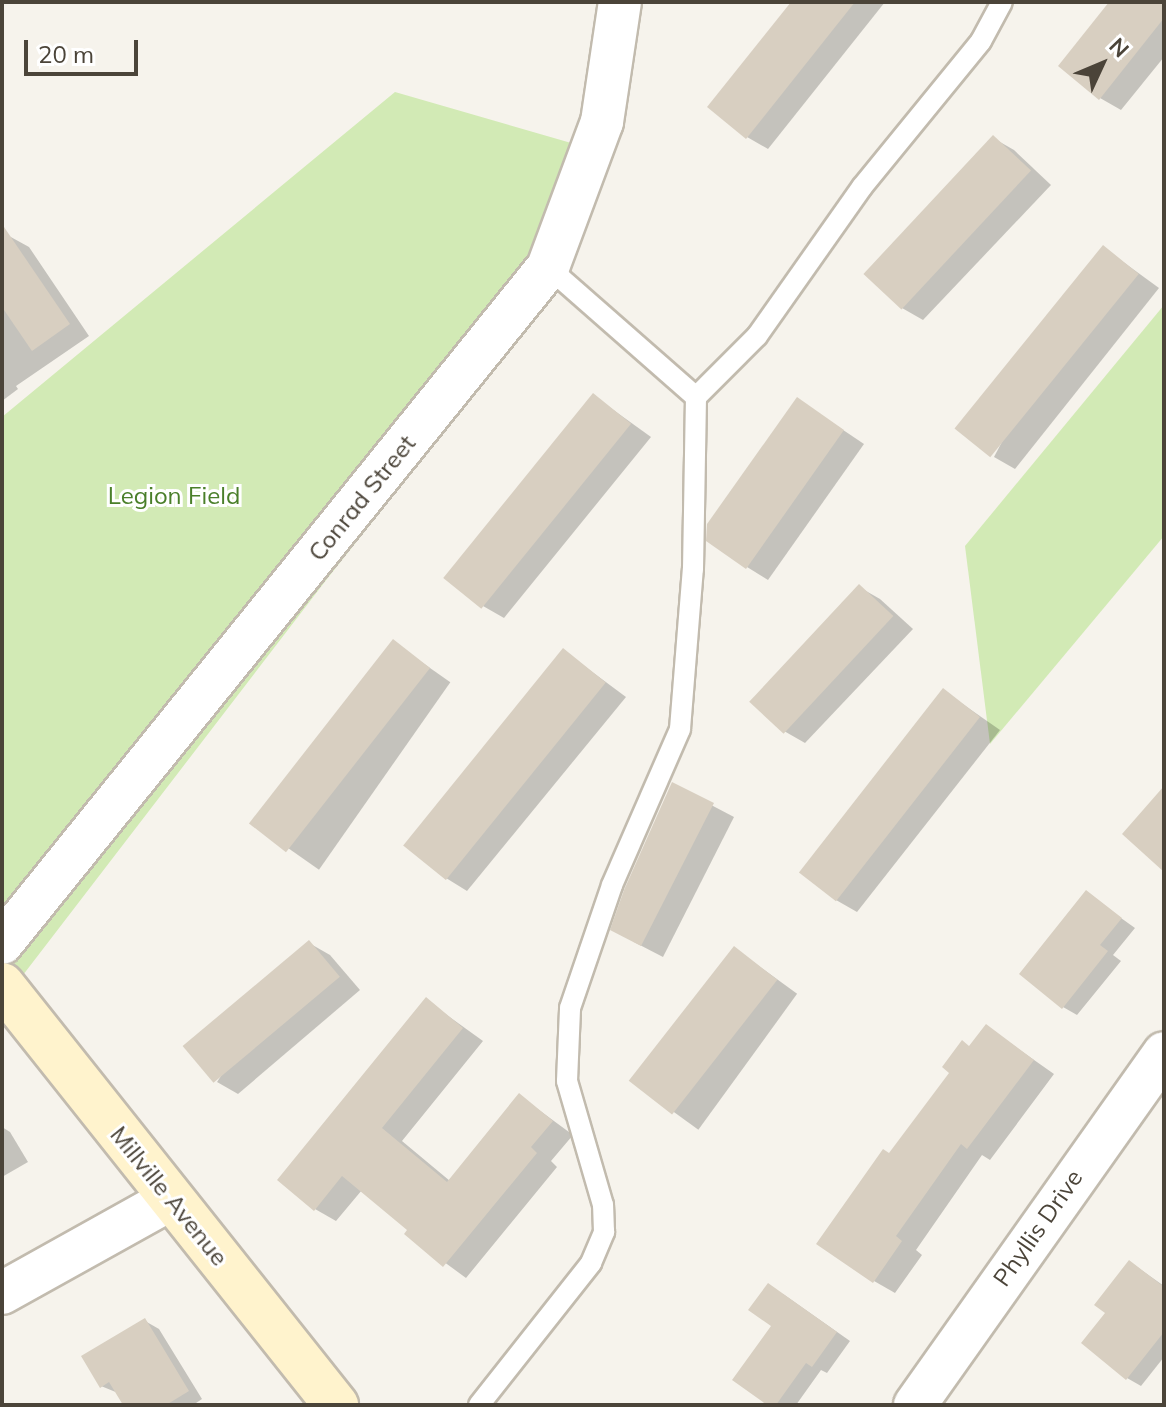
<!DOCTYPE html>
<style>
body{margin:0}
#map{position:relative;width:1166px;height:1407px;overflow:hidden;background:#f6f3ec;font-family:Mulish,sans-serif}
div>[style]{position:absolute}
.green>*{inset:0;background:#d2eab5}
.shadow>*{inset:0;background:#0003;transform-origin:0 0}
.building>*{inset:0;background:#d8cfc1;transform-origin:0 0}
.roads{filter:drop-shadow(2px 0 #c2bbae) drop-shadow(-2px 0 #c2bbae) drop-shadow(0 2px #c2bbae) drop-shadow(0 -2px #c2bbae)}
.lane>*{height:20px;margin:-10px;padding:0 10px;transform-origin:10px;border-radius:10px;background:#fff}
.street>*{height:42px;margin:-21px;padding:0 21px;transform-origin:21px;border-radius:21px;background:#fff}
.secondary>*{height:44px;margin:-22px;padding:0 22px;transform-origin:22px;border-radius:22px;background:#fff3cd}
span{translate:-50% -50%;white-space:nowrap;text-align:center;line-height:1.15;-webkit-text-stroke:6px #fff;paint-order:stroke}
.park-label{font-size:24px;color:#4a7f2a}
.street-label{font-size:24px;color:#4b4439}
.frame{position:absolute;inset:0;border:4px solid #4b4439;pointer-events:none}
.north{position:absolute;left:1062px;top:24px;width:80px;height:80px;-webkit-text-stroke:6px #fff;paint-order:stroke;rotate:46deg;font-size:22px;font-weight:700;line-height:32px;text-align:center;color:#4b4439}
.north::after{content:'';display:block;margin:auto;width:28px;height:36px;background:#4b4439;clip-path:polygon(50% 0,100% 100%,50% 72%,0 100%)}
.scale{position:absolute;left:24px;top:40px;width:114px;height:36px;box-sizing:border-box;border:4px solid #4b4439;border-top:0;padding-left:10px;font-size:24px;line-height:28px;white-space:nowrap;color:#4b4439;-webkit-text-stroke:6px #fff;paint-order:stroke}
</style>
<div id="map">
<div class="green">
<div style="clip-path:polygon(395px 92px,585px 147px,548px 301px,327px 579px,23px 975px,2px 949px,2px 417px)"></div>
<div style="clip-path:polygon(1164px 305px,1164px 536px,990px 744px,965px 546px)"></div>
</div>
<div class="shadow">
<div style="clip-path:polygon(794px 2px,885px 2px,768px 149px,747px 137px)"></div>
<div style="clip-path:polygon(1112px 2px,1164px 2px,1164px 57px,1121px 110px,1100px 98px)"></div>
<div style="clip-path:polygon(993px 138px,1014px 150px,1051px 185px,923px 320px,902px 308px,866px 273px)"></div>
<div style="clip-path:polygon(9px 236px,29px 247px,89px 336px,16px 386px,18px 389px,2px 401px,2px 240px)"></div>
<div style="clip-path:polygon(1104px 248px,1159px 288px,1015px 469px,994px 457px)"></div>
<div style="clip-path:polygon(594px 396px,651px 437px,504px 618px,483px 606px)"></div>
<div style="clip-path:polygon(797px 399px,864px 444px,768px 580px,747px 567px)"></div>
<div style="clip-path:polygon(859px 587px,880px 599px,913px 629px,805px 743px,784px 731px)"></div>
<div style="left:393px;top:642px;width:70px;height:229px;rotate:35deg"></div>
<div style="clip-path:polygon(564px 651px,626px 697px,467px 891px,446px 878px)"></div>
<div style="clip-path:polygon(944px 691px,1000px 730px,857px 912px,836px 900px)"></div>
<div style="clip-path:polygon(673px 785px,734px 817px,663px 957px,634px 942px)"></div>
<div style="clip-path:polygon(1086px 893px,1135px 928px,1113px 955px,1121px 961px,1077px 1015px,1063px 1007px)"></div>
<div style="clip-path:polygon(309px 943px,330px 955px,360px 990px,238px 1094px,217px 1082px)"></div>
<div style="left:734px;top:948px;width:78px;height:168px;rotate:36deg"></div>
<div style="clip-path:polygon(426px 1000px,483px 1041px,402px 1141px,450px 1181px,520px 1096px,573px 1135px,551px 1161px,557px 1167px,466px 1278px,406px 1234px,410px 1229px,362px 1190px,336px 1221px,315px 1209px)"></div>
<div style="clip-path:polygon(986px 1026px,1054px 1074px,990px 1160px,982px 1155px,916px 1250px,922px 1255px,895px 1293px,874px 1281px,890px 1155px)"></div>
<div style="clip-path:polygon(2px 1127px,10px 1132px,28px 1162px,2px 1177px)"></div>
<div style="clip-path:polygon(1130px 1262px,1164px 1286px,1164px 1357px,1141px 1386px,1127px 1378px,1107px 1313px)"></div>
<div style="clip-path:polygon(783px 1294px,850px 1341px,827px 1373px,821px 1370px,796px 1405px,771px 1405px)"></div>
<div style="clip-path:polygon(145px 1321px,159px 1329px,202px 1399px,193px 1405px,125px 1405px,118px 1393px,101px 1386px)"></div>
</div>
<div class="building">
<div style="clip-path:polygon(791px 2px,855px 2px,746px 139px,707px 107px)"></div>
<div style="clip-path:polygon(1109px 2px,1164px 2px,1164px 18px,1099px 100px,1058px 66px)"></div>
<div style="left:993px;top:135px;width:52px;height:190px;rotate:43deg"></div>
<div style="clip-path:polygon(2px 224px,70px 324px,32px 351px,2px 307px)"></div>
<div style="left:1103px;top:245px;width:46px;height:236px;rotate:39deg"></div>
<div style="left:593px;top:393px;width:49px;height:238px;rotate:39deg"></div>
<div style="clip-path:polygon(797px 397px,844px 430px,746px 569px,706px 541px,707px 524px)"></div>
<div style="left:859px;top:584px;width:47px;height:161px;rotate:43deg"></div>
<div style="left:393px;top:639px;width:47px;height:234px;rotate:38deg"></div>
<div style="left:563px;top:648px;width:55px;height:254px;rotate:39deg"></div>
<div style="left:943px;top:688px;width:47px;height:234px;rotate:38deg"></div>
<div style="clip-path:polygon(672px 782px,714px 803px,641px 946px,610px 930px,624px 890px)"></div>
<div style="clip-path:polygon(1164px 786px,1164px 872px,1122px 834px)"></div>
<div style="clip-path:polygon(1086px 890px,1122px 918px,1100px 945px,1108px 951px,1062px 1009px,1019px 974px)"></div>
<div style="left:309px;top:940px;width:48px;height:165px;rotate:50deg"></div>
<div style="left:734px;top:946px;width:55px;height:171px;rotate:38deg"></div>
<div style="clip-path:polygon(426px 997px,463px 1028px,382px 1128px,447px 1182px,519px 1093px,553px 1121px,531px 1147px,537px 1153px,443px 1267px,404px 1234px,407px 1230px,342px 1176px,314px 1211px,277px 1180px)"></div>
<div style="clip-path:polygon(986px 1024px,1034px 1060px,967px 1149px,961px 1144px,896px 1236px,902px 1241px,873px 1283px,816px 1244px,883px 1149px,889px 1153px,949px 1073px,942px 1067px,962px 1040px,969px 1046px)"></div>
<div style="clip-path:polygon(1129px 1260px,1164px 1287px,1164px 1332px,1126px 1380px,1081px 1343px,1105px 1313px,1094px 1305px)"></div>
<div style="clip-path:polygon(768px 1283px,837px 1332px,812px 1367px,806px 1363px,776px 1405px,767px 1405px,732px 1380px,771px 1326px,748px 1310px)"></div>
<div style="clip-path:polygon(145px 1318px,189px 1391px,166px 1405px,123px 1405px,109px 1382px,100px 1388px,81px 1356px)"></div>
</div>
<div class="roads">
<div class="lane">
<div style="left:548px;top:267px;width:197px;rotate:41.3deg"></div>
<div style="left:479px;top:1405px;width:181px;rotate:-51.7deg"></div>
<div style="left:591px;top:1263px;width:34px;rotate:-67deg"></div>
<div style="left:604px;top:1232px;width:27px;rotate:-92deg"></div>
<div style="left:603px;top:1205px;width:129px;rotate:-106.2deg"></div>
<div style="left:567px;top:1081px;width:73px;rotate:-87.6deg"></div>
<div style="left:570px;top:1008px;width:130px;rotate:-71.1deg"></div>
<div style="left:612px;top:885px;width:170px;rotate:-66.4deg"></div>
<div style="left:680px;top:729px;width:161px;rotate:-85.4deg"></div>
<div style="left:693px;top:569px;width:172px;rotate:-89deg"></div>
<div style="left:696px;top:397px;width:86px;rotate:-45deg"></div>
<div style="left:757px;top:336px;width:182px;rotate:-54.8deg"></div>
<div style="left:862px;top:187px;width:188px;rotate:-50.8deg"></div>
<div style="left:981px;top:41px;width:44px;rotate:-61.7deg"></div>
</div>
<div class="street">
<div style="left:2px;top:943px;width:869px;rotate:-51.07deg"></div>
<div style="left:548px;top:267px;width:155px;rotate:-69.6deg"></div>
<div style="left:602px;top:122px;width:121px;rotate:-81.5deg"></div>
<div style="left:2px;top:1293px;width:193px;rotate:-29.1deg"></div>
<div style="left:915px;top:1405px;width:431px;rotate:-54.7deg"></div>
</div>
<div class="secondary">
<div style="left:2px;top:985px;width:537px;rotate:51.51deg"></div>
</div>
</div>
<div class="park-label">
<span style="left:174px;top:496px">Legion Field</span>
</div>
<div class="street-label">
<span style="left:362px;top:498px;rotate:-51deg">Conrad Street</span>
<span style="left:169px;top:1196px;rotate:51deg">Millville Avenue</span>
<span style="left:1038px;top:1228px;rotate:-55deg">Phyllis Drive</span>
</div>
<div class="frame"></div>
<div class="north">N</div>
<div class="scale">20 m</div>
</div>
